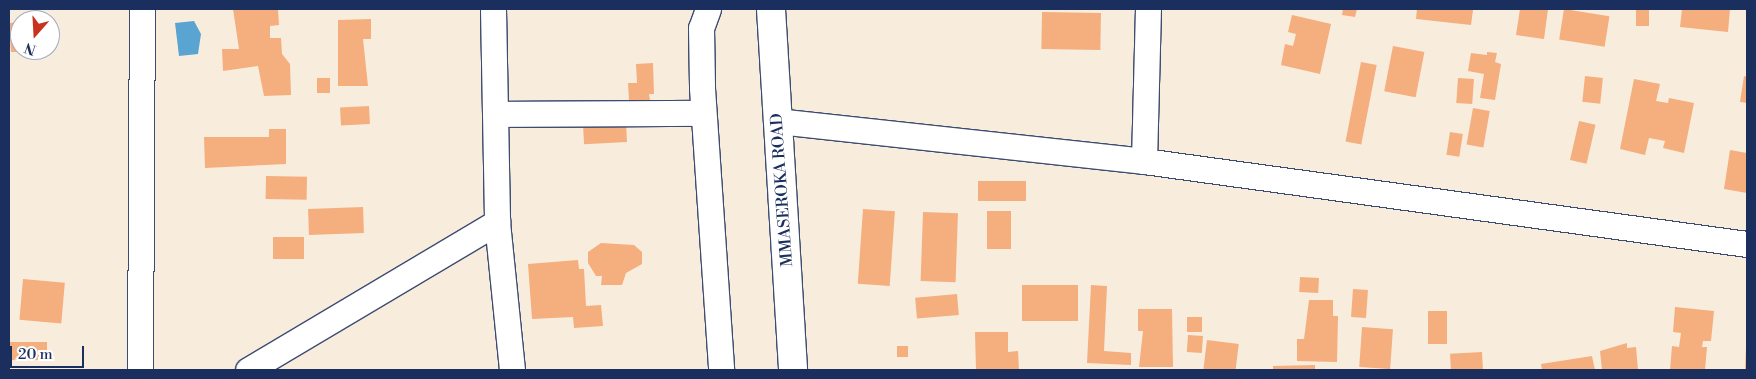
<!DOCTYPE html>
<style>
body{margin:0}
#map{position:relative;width:1756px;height:379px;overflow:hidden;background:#f8eddd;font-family:"Libre Bodoni",serif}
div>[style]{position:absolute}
.water>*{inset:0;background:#5aa4d1}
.building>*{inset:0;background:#f5ae7e;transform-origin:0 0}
.roads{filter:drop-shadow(1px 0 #3c4c71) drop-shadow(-1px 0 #3c4c71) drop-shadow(0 1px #3c4c71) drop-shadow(0 -1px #3c4c71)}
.street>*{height:25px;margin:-12.5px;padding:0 12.5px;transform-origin:12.5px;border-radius:12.5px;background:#fff}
.secondary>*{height:28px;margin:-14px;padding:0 14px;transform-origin:14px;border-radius:14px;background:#fff}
span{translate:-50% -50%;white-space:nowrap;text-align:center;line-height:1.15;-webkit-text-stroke:4px #fff;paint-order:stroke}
.street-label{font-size:16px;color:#1b2f5e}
.frame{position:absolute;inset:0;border:10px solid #1b2f5e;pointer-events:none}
.north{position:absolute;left:10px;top:10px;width:50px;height:50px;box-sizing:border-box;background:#fff;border:1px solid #a4acbf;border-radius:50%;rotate:199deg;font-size:14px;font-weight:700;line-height:20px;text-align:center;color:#1b2f5e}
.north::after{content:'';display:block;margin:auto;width:18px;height:22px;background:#c8321e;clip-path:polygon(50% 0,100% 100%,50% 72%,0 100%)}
.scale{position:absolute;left:10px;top:346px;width:74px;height:22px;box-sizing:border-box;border:2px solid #1b2f5e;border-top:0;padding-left:6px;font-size:15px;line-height:18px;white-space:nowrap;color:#1b2f5e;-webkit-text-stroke:4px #fff;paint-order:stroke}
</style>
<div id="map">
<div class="water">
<div style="clip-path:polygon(194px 21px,201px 34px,198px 54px,179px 56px,175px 23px)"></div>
</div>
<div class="building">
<div style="clip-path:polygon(233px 9px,278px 9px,279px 25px,270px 26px,270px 38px,281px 38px,282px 54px,290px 64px,291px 95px,264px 96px,258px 66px,223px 71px,222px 49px,239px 49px)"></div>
<div style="clip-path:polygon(1343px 9px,1357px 9px,1355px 17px,1342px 15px)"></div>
<div style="clip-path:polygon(1417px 9px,1473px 10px,1471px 25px,1416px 19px)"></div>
<div style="clip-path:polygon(1520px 9px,1548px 9px,1544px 39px,1516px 35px)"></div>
<div style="left:1564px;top:9px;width:46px;height:31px;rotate:9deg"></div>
<div style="left:1636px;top:9px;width:13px;height:17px"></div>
<div style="clip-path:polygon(1682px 9px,1730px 9px,1728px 32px,1680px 27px)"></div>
<div style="left:1042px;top:12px;width:59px;height:37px;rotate:1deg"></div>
<div style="clip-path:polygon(1292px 15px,1331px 24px,1320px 74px,1281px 65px,1285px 44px,1293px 46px,1296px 34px,1288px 32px)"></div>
<div style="clip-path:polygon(371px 19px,371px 39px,363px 39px,368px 86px,338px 86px,338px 20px)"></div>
<div style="clip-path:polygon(20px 22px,20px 52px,11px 52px,9px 23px)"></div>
<div style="left:1393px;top:46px;width:32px;height:46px;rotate:11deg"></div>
<div style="clip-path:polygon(1487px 52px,1497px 53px,1495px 62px,1501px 64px,1495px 100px,1480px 98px,1484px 74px,1468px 71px,1471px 53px,1487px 55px)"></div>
<div style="left:1361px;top:62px;width:16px;height:81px;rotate:11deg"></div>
<div style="clip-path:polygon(653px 63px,654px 94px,649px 94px,650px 100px,629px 101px,628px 83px,637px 83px,636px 64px)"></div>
<div style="left:1585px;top:76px;width:18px;height:26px;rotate:6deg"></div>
<div style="clip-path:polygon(1744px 76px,1747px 77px,1747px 103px,1740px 102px)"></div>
<div style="left:317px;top:78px;width:13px;height:15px"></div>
<div style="left:1458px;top:78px;width:16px;height:25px;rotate:4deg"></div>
<div style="clip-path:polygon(1634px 79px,1660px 84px,1656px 101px,1668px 103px,1669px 98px,1694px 103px,1684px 153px,1663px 148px,1665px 141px,1649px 138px,1645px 155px,1620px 149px)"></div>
<div style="left:369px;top:106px;width:18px;height:29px;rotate:87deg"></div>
<div style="left:1473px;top:108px;width:17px;height:37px;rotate:10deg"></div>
<div style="left:1579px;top:121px;width:17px;height:40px;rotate:13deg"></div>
<div style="left:626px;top:123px;width:19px;height:43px;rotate:87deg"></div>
<div style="clip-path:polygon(269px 129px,286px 129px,286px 164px,205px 168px,204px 137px,269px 137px)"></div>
<div style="left:1450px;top:132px;width:13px;height:23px;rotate:9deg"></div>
<div style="clip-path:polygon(1730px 150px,1747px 153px,1747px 193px,1724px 189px)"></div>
<div style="left:266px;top:176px;width:41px;height:23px;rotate:1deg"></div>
<div style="left:978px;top:181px;width:48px;height:20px"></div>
<div style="left:363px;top:207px;width:26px;height:55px;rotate:88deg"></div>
<div style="left:863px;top:209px;width:32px;height:75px;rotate:4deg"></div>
<div style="left:987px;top:211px;width:24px;height:38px"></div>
<div style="left:923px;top:212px;width:35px;height:69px;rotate:2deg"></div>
<div style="left:273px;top:237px;width:31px;height:22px"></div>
<div style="clip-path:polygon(601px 243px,634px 245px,642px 252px,642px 264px,626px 273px,622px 285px,601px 285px,602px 276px,596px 276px,588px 263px,588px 252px)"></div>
<div style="clip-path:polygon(578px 260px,579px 269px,584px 269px,586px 306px,601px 305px,603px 326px,574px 328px,573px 317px,532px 319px,528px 264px)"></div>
<div style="left:1300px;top:277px;width:19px;height:15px;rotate:3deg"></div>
<div style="left:23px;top:279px;width:42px;height:41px;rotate:5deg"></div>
<div style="left:1022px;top:285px;width:56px;height:36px"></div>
<div style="clip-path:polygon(1091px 285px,1107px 286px,1104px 351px,1131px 353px,1131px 365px,1087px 363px)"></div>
<div style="left:1353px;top:289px;width:15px;height:28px;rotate:4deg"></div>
<div style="left:957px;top:294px;width:21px;height:42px;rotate:85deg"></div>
<div style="clip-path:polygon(1309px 300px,1333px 300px,1333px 316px,1338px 316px,1337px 362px,1297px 361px,1297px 339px,1304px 339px)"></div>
<div style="clip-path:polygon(1675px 307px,1714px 311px,1711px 341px,1703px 341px,1702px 347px,1707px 347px,1705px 370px,1670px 370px,1672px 346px,1679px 347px,1681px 333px,1673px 332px)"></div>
<div style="clip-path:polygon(1138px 309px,1172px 309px,1173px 367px,1139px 367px,1143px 331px,1138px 331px)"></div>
<div style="left:1428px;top:311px;width:19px;height:33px"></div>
<div style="left:1187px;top:317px;width:15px;height:15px"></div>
<div style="left:1362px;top:327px;width:31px;height:40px;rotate:4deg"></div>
<div style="clip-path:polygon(975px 332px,1008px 332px,1008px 352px,1018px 351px,1019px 370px,976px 370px)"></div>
<div style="left:1188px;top:335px;width:15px;height:17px;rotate:4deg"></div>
<div style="left:1207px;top:340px;width:32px;height:30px;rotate:7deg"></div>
<div style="left:9px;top:342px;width:38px;height:18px"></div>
<div style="clip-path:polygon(1627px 343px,1627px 348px,1636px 347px,1638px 370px,1602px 370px,1600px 351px)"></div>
<div style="left:897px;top:346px;width:11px;height:11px"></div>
<div style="clip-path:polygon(1746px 347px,1747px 347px,1747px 370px,1745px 370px)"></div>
<div style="left:1482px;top:352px;width:18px;height:32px;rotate:87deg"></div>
<div style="clip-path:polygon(1592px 356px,1595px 370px,1542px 370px,1541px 364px)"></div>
<div style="clip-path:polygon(1315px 365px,1315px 370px,1273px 370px,1273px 366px)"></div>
</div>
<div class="roads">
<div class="street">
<div style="left:493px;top:9px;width:213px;rotate:88.9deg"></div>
<div style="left:497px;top:222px;width:149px;rotate:84.2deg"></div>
<div style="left:708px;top:9px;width:20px;rotate:110deg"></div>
<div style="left:701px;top:28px;width:60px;rotate:89deg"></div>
<div style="left:702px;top:88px;width:283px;rotate:86.1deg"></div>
<div style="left:495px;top:114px;width:208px;rotate:-0.3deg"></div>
<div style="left:777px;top:121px;width:369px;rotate:6.2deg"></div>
<div style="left:1144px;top:161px;width:609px;rotate:7.84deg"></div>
<div style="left:1144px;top:161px;width:152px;rotate:-88.5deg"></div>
<div style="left:140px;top:370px;width:361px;rotate:-89.7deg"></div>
<div style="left:248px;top:370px;width:290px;rotate:-30.7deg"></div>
</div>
<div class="secondary">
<div style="left:771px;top:9px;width:362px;rotate:86.5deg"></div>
</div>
</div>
<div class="street-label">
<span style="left:782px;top:190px;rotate:-94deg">MMASEROKA ROAD</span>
</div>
<div class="frame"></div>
<div class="north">N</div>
<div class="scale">20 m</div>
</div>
